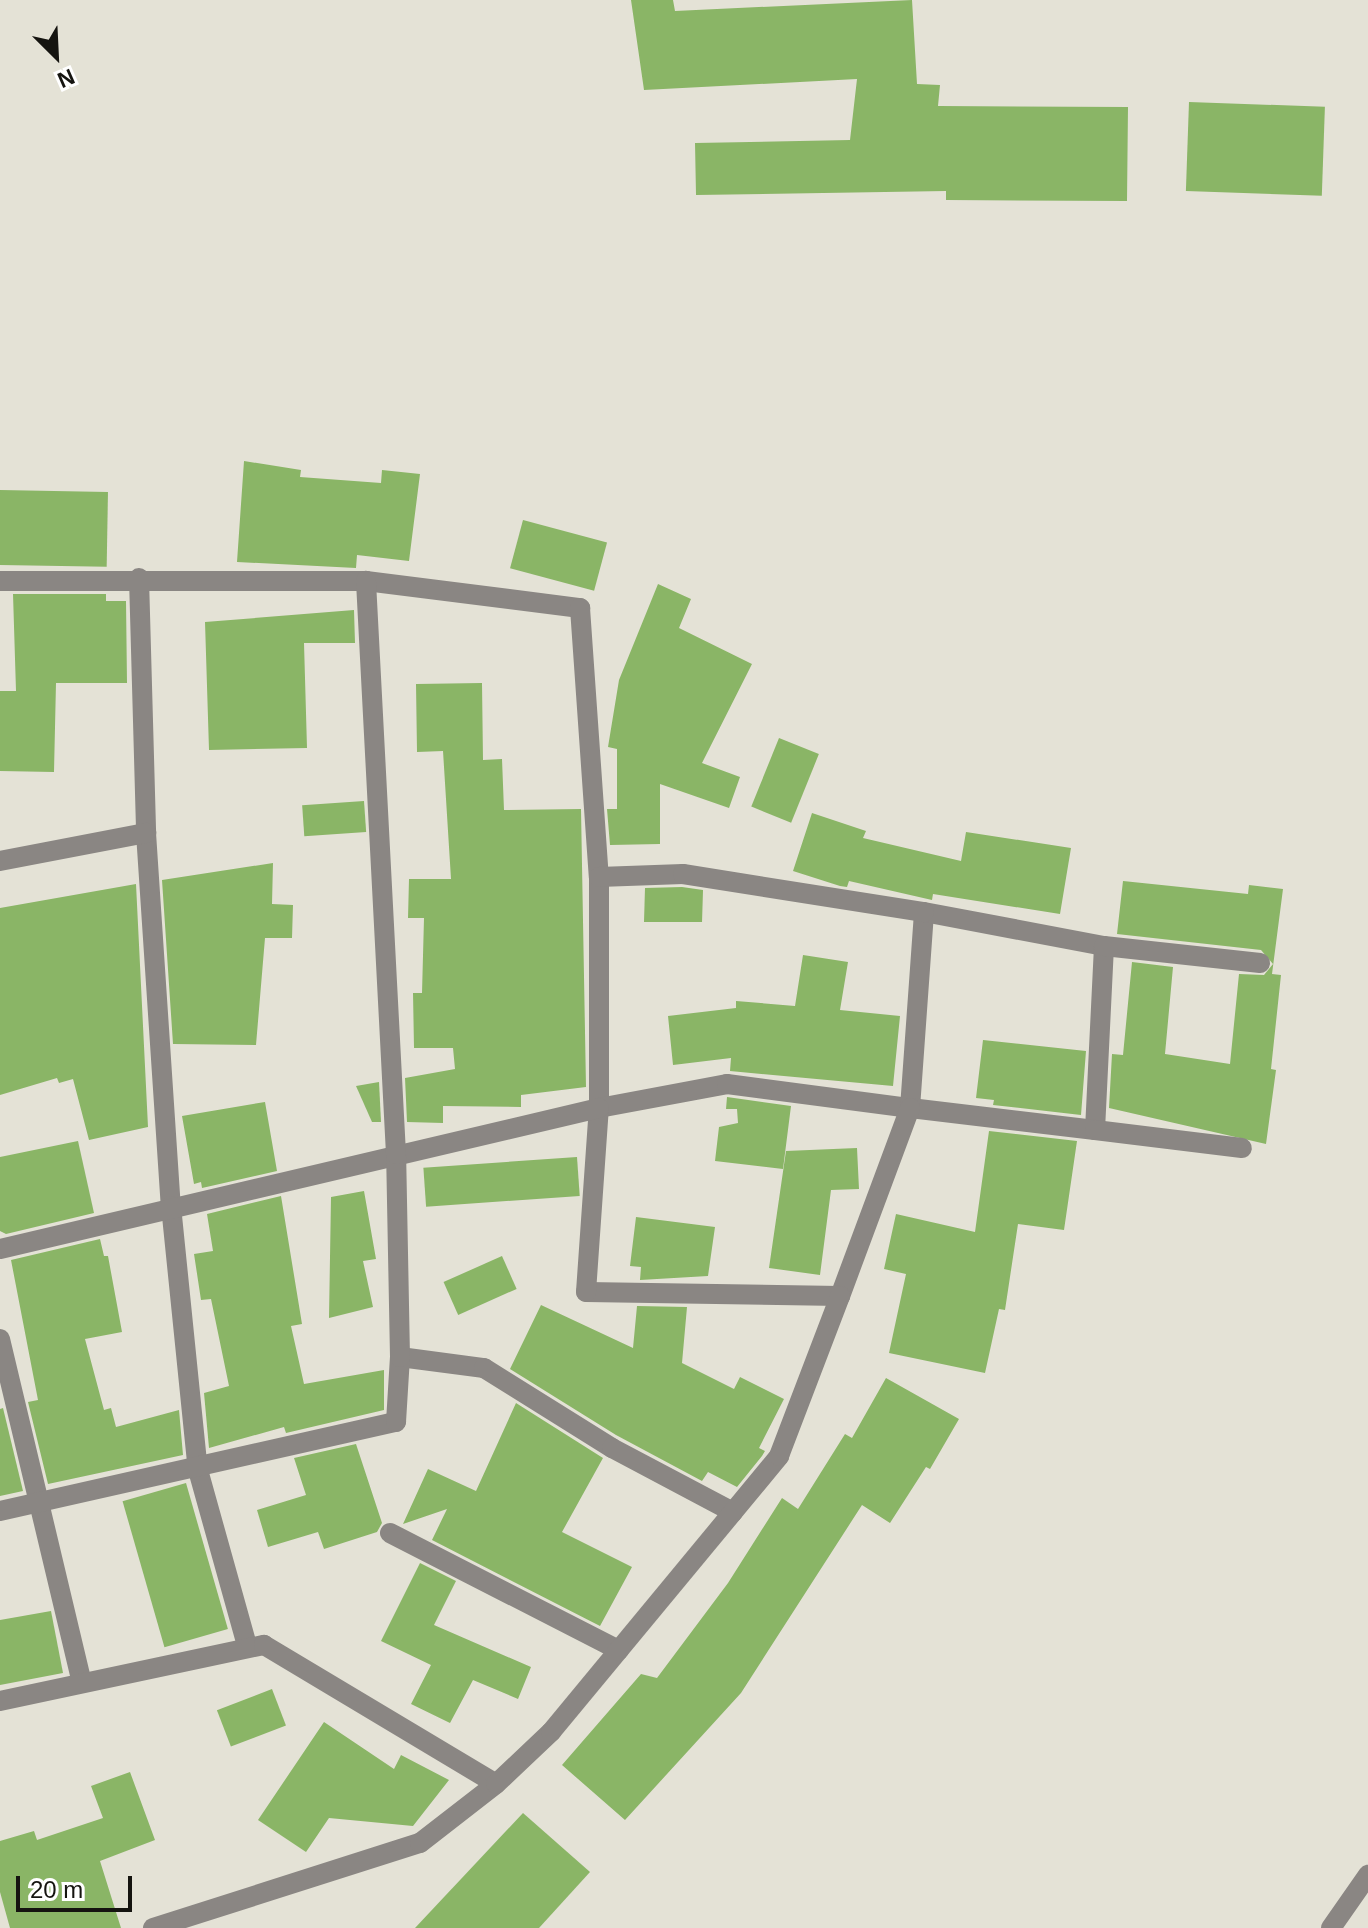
<!DOCTYPE html>
<style>
body{margin:0}
#map{position:relative;width:1368px;height:1928px;overflow:hidden;background:#e4e2d6;font-family:Arial,sans-serif}
div>[style]{position:absolute}
.building>*{inset:0;background:#8ab566;transform-origin:0 0}
.minor>*{height:20px;margin:-10px;padding:0 10px;transform-origin:10px;border-radius:10px;background:#8a8683}
.tertiary>*{height:20px;margin:-10px;padding:0 10px;transform-origin:10px;border-radius:10px;background:#8a8683}
span{translate:-50% -50%;white-space:nowrap;text-align:center;line-height:1.15;-webkit-text-stroke:8px #fff;paint-order:stroke}
.north{position:absolute;left:16px;top:16px;width:80px;height:80px;-webkit-text-stroke:6px #fff;paint-order:stroke;rotate:156deg;font-size:22px;font-weight:700;line-height:32px;text-align:center;color:#151410}
.north::after{content:'';display:block;margin:auto;width:28px;height:36px;background:#151410;clip-path:polygon(50% 0,100% 100%,50% 72%,0 100%)}
.scale{position:absolute;left:16px;top:1876px;width:116px;height:36px;box-sizing:border-box;border:4px solid #151410;border-top:0;padding-left:10px;font-size:24px;line-height:28px;white-space:nowrap;color:#151410;-webkit-text-stroke:6px #fff;paint-order:stroke}
</style>
<div id="map">
<div class="building">
<div style="clip-path:polygon(631px 0,673px 0,675px 11px,912px 0,917px 84px,940px 85px,938px 106px,1128px 107px,1127px 201px,946px 200px,946px 191px,696px 195px,695px 143px,850px 140px,857px 79px,644px 90px)"></div>
<div style="left:1189px;top:102px;width:136px;height:89px;rotate:2deg"></div>
<div style="clip-path:polygon(244px 461px,301px 470px,300px 477px,381px 483px,382px 470px,420px 474px,409px 561px,357px 555px,356px 568px,237px 562px)"></div>
<div style="left:0;top:490px;width:108px;height:75px;rotate:1deg"></div>
<div style="left:523px;top:520px;width:87px;height:50px;rotate:15deg"></div>
<div style="clip-path:polygon(658px 584px,691px 599px,679px 628px,752px 664px,702px 763px,740px 777px,729px 808px,660px 784px,660px 844px,610px 845px,607px 809px,617px 809px,617px 749px,608px 747px,619px 680px)"></div>
<div style="clip-path:polygon(13px 594px,106px 594px,106px 601px,126px 601px,127px 683px,56px 683px,54px 772px,0 771px,0 691px,16px 691px)"></div>
<div style="clip-path:polygon(354px 610px,355px 643px,304px 643px,307px 748px,209px 750px,205px 622px)"></div>
<div style="clip-path:polygon(482px 683px,483px 760px,502px 759px,504px 810px,581px 809px,586px 1087px,521px 1095px,521px 1107px,443px 1106px,443px 1123px,407px 1122px,405px 1078px,455px 1069px,453px 1048px,414px 1048px,413px 993px,422px 993px,424px 918px,408px 918px,409px 879px,451px 879px,443px 751px,417px 752px,416px 684px)"></div>
<div style="left:779px;top:738px;width:43px;height:74px;rotate:22deg"></div>
<div style="left:364px;top:801px;width:31px;height:62px;rotate:86deg"></div>
<div style="clip-path:polygon(812px 813px,866px 831px,863px 838px,961px 861px,966px 832px,1071px 848px,1060px 914px,933px 894px,932px 900px,849px 881px,847px 887px,840px 886px,793px 871px)"></div>
<div style="clip-path:polygon(273px 863px,272px 904px,293px 905px,292px 938px,265px 938px,256px 1045px,173px 1044px,162px 880px)"></div>
<div style="clip-path:polygon(1123px 881px,1248px 894px,1249px 885px,1283px 889px,1272px 974px,1281px 975px,1271px 1069px,1276px 1070px,1266px 1144px,1109px 1108px,1112px 1054px,1123px 1055px,1132px 962px,1173px 967px,1165px 1054px,1230px 1064px,1239px 974px,1264px 975px,1273px 964px,1261px 950px,1117px 934px)"></div>
<div style="clip-path:polygon(136px 884px,148px 1127px,89px 1140px,73px 1079px,59px 1083px,57px 1078px,0 1095px,0 908px)"></div>
<div style="clip-path:polygon(682px 887px,703px 890px,702px 922px,644px 922px,645px 888px)"></div>
<div style="clip-path:polygon(803px 955px,848px 962px,840px 1010px,900px 1016px,893px 1086px,730px 1071px,731px 1058px,673px 1065px,668px 1016px,736px 1008px,736px 1001px,795px 1006px)"></div>
<div style="clip-path:polygon(983px 1040px,1086px 1051px,1081px 1115px,993px 1105px,994px 1100px,976px 1098px)"></div>
<div style="clip-path:polygon(379px 1082px,381px 1122px,372px 1122px,356px 1086px)"></div>
<div style="clip-path:polygon(727px 1097px,791px 1106px,783px 1169px,715px 1161px,719px 1127px,738px 1123px,737px 1109px,726px 1109px)"></div>
<div style="clip-path:polygon(265px 1102px,277px 1171px,202px 1188px,201px 1182px,194px 1184px,182px 1116px)"></div>
<div style="clip-path:polygon(989px 1131px,1077px 1141px,1064px 1230px,1018px 1224px,1005px 1310px,999px 1309px,985px 1373px,889px 1353px,906px 1274px,884px 1269px,896px 1214px,975px 1232px)"></div>
<div style="clip-path:polygon(78px 1141px,94px 1213px,6px 1234px,0 1231px,0 1157px)"></div>
<div style="clip-path:polygon(857px 1148px,859px 1189px,831px 1190px,820px 1275px,769px 1268px,786px 1151px)"></div>
<div style="left:577px;top:1157px;width:39px;height:154px;rotate:86deg"></div>
<div style="clip-path:polygon(364px 1191px,376px 1259px,363px 1261px,373px 1307px,329px 1318px,331px 1197px)"></div>
<div style="clip-path:polygon(281px 1196px,302px 1324px,291px 1326px,304px 1384px,384px 1370px,384px 1410px,286px 1433px,284px 1427px,209px 1448px,204px 1393px,229px 1386px,211px 1299px,201px 1300px,194px 1254px,213px 1251px,207px 1214px)"></div>
<div style="clip-path:polygon(636px 1217px,715px 1227px,708px 1276px,640px 1280px,641px 1267px,630px 1266px)"></div>
<div style="clip-path:polygon(100px 1239px,104px 1256px,108px 1256px,122px 1332px,85px 1339px,104px 1410px,111px 1408px,116px 1427px,179px 1410px,183px 1455px,48px 1484px,28px 1402px,38px 1400px,11px 1260px)"></div>
<div style="left:502px;top:1256px;width:36px;height:64px;rotate:66deg"></div>
<div style="clip-path:polygon(541px 1305px,633px 1348px,637px 1306px,687px 1307px,682px 1363px,734px 1389px,740px 1377px,784px 1399px,759px 1448px,765px 1451px,762px 1456px,737px 1487px,708px 1472px,702px 1481px,616px 1435px,510px 1369px)"></div>
<div style="clip-path:polygon(886px 1378px,959px 1419px,930px 1469px,926px 1467px,890px 1523px,862px 1505px,741px 1693px,625px 1820px,562px 1765px,641px 1674px,657px 1678px,728px 1583px,782px 1498px,798px 1509px,845px 1434px,852px 1438px)"></div>
<div style="clip-path:polygon(516px 1403px,603px 1458px,562px 1532px,632px 1567px,600px 1626px,432px 1540px,447px 1509px,403px 1524px,428px 1469px,476px 1491px)"></div>
<div style="clip-path:polygon(3px 1408px,23px 1491px,0 1496px,0 1409px)"></div>
<div style="clip-path:polygon(356px 1444px,382px 1523px,377px 1532px,324px 1549px,318px 1532px,268px 1547px,257px 1510px,306px 1495px,294px 1458px)"></div>
<div style="left:186px;top:1483px;width:152px;height:66px;rotate:74deg"></div>
<div style="clip-path:polygon(420px 1563px,456px 1581px,434px 1625px,531px 1667px,518px 1699px,473px 1680px,450px 1723px,411px 1704px,431px 1665px,381px 1641px)"></div>
<div style="clip-path:polygon(51px 1611px,63px 1673px,0 1685px,0 1620px)"></div>
<div style="left:272px;top:1689px;width:39px;height:59px;rotate:69deg"></div>
<div style="clip-path:polygon(324px 1722px,394px 1769px,401px 1755px,449px 1780px,413px 1826px,329px 1818px,306px 1852px,258px 1820px)"></div>
<div style="clip-path:polygon(130px 1772px,155px 1840px,100px 1861px,121px 1928px,10px 1928px,0 1892px,0 1841px,34px 1831px,37px 1840px,103px 1818px,91px 1786px)"></div>
<div style="clip-path:polygon(523px 1813px,590px 1872px,539px 1928px,415px 1928px)"></div>
</div>
<div class="minor">
<div style="left:139px;top:578px;width:255px;rotate:88.4deg"></div>
<div style="left:146px;top:833px;width:374px;rotate:86.2deg"></div>
<div style="left:171px;top:1206px;width:265px;rotate:84.2deg"></div>
<div style="left:198px;top:1470px;width:182px;rotate:74.4deg"></div>
<div style="left:0;top:581px;width:366px"></div>
<div style="left:366px;top:581px;width:216px;rotate:7.2deg"></div>
<div style="left:580px;top:608px;width:270px;rotate:86deg"></div>
<div style="left:599px;top:877px;width:231px;rotate:90deg"></div>
<div style="left:599px;top:1108px;width:130px;rotate:-10.6deg"></div>
<div style="left:727px;top:1084px;width:185px;rotate:7.5deg"></div>
<div style="left:910px;top:1108px;width:196px;rotate:-85.9deg"></div>
<div style="left:924px;top:912px;width:183px;rotate:10.7deg"></div>
<div style="left:1104px;top:946px;width:184px;rotate:92.8deg"></div>
<div style="left:1095px;top:1130px;width:186px;rotate:-173.2deg"></div>
<div style="left:910px;top:1108px;width:201px;rotate:110.4deg"></div>
<div style="left:840px;top:1296px;width:254px;rotate:-179.1deg"></div>
<div style="left:586px;top:1292px;width:184px;rotate:-86deg"></div>
<div style="left:599px;top:1108px;width:615px;rotate:166.75deg"></div>
<div style="left:0;top:861px;width:149px;rotate:-10.9deg"></div>
<div style="left:599px;top:877px;width:84px;rotate:-2deg"></div>
<div style="left:683px;top:874px;width:244px;rotate:9deg"></div>
<div style="left:1104px;top:946px;width:157px;rotate:6.2deg"></div>
<div style="left:1095px;top:1130px;width:148px;rotate:7deg"></div>
<div style="left:0;top:1339px;width:350px;rotate:76.6deg"></div>
<div style="left:400px;top:1357px;width:85px;rotate:7.5deg"></div>
<div style="left:484px;top:1368px;width:151px;rotate:32deg"></div>
<div style="left:612px;top:1448px;width:137px;rotate:27.9deg"></div>
<div style="left:0;top:1511px;width:406px;rotate:-12.7deg"></div>
<div style="left:396px;top:1422px;width:65px;rotate:-86.5deg"></div>
<div style="left:400px;top:1357px;width:203px;rotate:-91.1deg"></div>
<div style="left:396px;top:1154px;width:574px;rotate:-93deg"></div>
<div style="left:390px;top:1533px;width:257px;rotate:27.1deg"></div>
<div style="left:0;top:1701px;width:270px;rotate:-12deg"></div>
<div style="left:264px;top:1645px;width:270px;rotate:30.9deg"></div>
<div style="left:153px;top:1928px;width:280px;rotate:-17.7deg"></div>
<div style="left:420px;top:1843px;width:96px;rotate:-37.8deg"></div>
<div style="left:496px;top:1784px;width:76px;rotate:-43.4deg"></div>
<div style="left:551px;top:1732px;width:358px;rotate:-50.4deg"></div>
<div style="left:779px;top:1456px;width:171px;rotate:-69.1deg"></div>
</div>
<div class="tertiary">
<div style="left:1331px;top:1928px;width:65px;rotate:-55.1deg"></div>
</div>
<div class="north">N</div>
<div class="scale">20 m</div>
</div>
